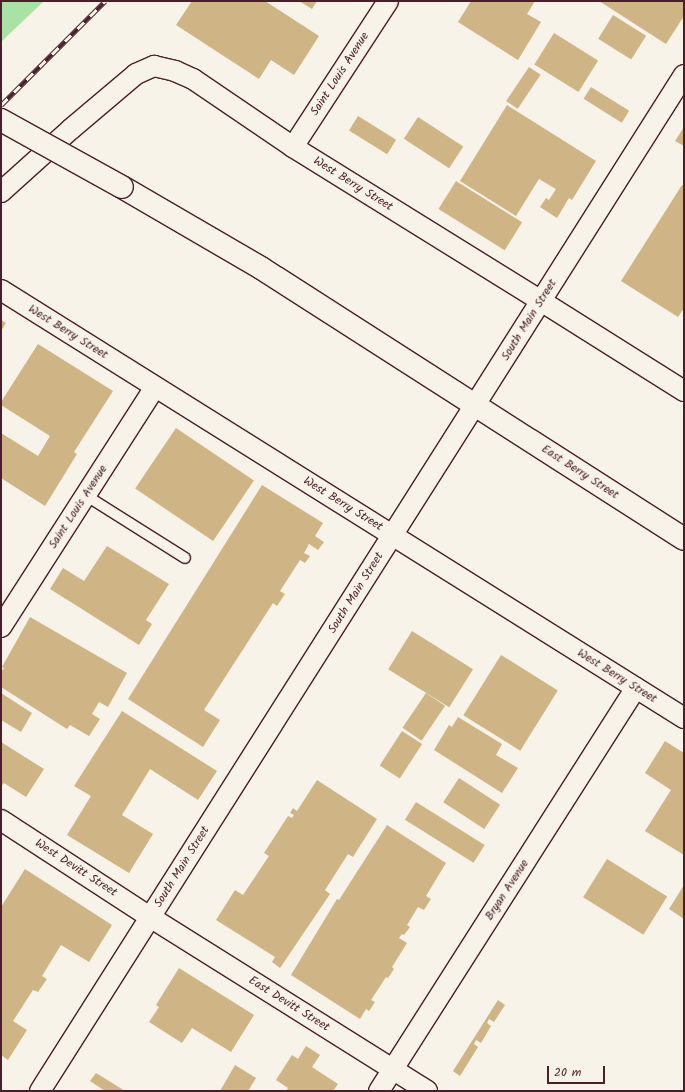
<!DOCTYPE html>
<style>
body{margin:0}
#map{position:relative;width:685px;height:1092px;overflow:hidden;background:#f7f3e8;font-family:Kalam,sans-serif}
div>[style]{position:absolute}
.green>*{inset:0;background:#aae2a6}
.building>*{inset:0;background:#cfb485;transform-origin:0 0}
.roads{filter:drop-shadow(1px 0 #4a1f2b) drop-shadow(-1px 0 #4a1f2b) drop-shadow(0 1px #4a1f2b) drop-shadow(0 -1px #4a1f2b)}
.lane>*{height:10px;margin:-5px;padding:0 5px;transform-origin:5px;border-radius:5px;background:#f7f3e8}
.street>*{height:20px;margin:-10px;padding:0 10px;transform-origin:10px;border-radius:10px;background:#f7f3e8}
.secondary>*{height:22px;margin:-11px;padding:0 11px;transform-origin:11px;border-radius:11px;background:#f7f3e8}
.rail>*{height:4.5px;margin-top:-2.25px;transform-origin:0;background:repeating-linear-gradient(90deg,#f7f3e8 0 9px,#4a1f2b 0 18px);box-sizing:border-box;border-block:1px solid #4a1f2b}
.bridges{filter:drop-shadow(1px 0 #4a1f2b) drop-shadow(-1px 0 #4a1f2b) drop-shadow(0 1px #4a1f2b) drop-shadow(0 -1px #4a1f2b)}
.secondary-bridge>*{height:22px;margin:-11px;padding:0 11px;transform-origin:11px;border-radius:11px;background:#f7f3e8}
span{translate:-50% -50%;white-space:nowrap;text-align:center;line-height:1.15;-webkit-text-stroke:3px #f7f3e8;paint-order:stroke}
.street-label{font-size:12px;color:#4a1f2b}
.frame{position:absolute;inset:0;border:2px solid #4a1f2b;pointer-events:none}
.scale{position:absolute;left:547px;top:1066px;width:58px;height:18px;box-sizing:border-box;border:2px solid #4a1f2b;border-top:0;padding-left:5px;font-size:12px;line-height:14px;white-space:nowrap;color:#4a1f2b;-webkit-text-stroke:3px #f7f3e8;paint-order:stroke}
</style>
<div id="map">
<div class="green">
<div style="clip-path:polygon(1px 1px,44px 1px,1px 42px)"></div>
</div>
<div class="building">
<div style="clip-path:polygon(192px 1px,265px 1px,319px 36px,294px 75px,271px 60px,259px 79px,176px 25px)"></div>
<div style="clip-path:polygon(299px 1px,317px 1px,312px 9px)"></div>
<div style="clip-path:polygon(471px 1px,535px 1px,527px 14px,541px 22px,518px 60px,458px 22px)"></div>
<div style="clip-path:polygon(599px 1px,684px 1px,684px 16px,666px 44px)"></div>
<div style="left:613px;top:15px;width:39px;height:28px;rotate:32deg"></div>
<div style="left:554px;top:33px;width:52px;height:37px;rotate:32deg"></div>
<div style="left:529px;top:67px;width:14px;height:41px;rotate:34deg"></div>
<div style="left:591px;top:87px;width:45px;height:14px;rotate:32deg"></div>
<div style="clip-path:polygon(507px 105px,596px 161px,572px 200px,569px 198px,557px 218px,540px 207px,546px 198px,549px 200px,556px 189px,539px 179px,516px 216px,460px 181px)"></div>
<div style="left:358px;top:116px;width:45px;height:17px;rotate:32deg"></div>
<div style="left:418px;top:117px;width:54px;height:26px;rotate:33deg"></div>
<div style="clip-path:polygon(684px 127px,684px 146px,675px 141px)"></div>
<div style="left:456px;top:181px;width:78px;height:33px;rotate:32deg"></div>
<div style="clip-path:polygon(682px 185px,684px 186px,684px 308px,678px 317px,621px 281px)"></div>
<div style="clip-path:polygon(1px 320px,6px 323px,1px 331px)"></div>
<div style="clip-path:polygon(38px 344px,113px 391px,74px 452px,77px 454px,45px 506px,1px 478px,1px 433px,38px 456px,50px 436px,1px 405px,1px 402px)"></div>
<div style="left:176px;top:428px;width:94px;height:73px;rotate:34deg"></div>
<div style="clip-path:polygon(262px 485px,323px 523px,315px 536px,324px 542px,318px 550px,309px 544px,304px 553px,310px 556px,305px 563px,300px 560px,280px 591px,285px 594px,277px 606px,273px 603px,204px 710px,220px 720px,203px 747px,128px 699px)"></div>
<div style="clip-path:polygon(107px 546px,169px 584px,146px 620px,152px 624px,139px 645px,50px 589px,63px 568px,84px 581px)"></div>
<div style="clip-path:polygon(30px 617px,127px 673px,108px 707px,99px 702px,92px 714px,100px 719px,89px 736px,70px 725px,67px 729px,1px 687px,1px 672px,4px 668px,2px 667px)"></div>
<div style="left:412px;top:631px;width:72px;height:45px;rotate:32deg"></div>
<div style="left:501px;top:655px;width:67px;height:71px;rotate:32deg"></div>
<div style="clip-path:polygon(1px 693px,32px 713px,21px 732px,1px 720px)"></div>
<div style="left:426px;top:693px;width:23px;height:42px;rotate:34deg"></div>
<div style="clip-path:polygon(122px 711px,217px 771px,198px 800px,150px 769px,122px 815px,153px 834px,129px 873px,67px 835px,91px 796px,74px 786px)"></div>
<div style="clip-path:polygon(458px 717px,502px 744px,496px 755px,518px 768px,502px 793px,434px 750px,449px 725px,452px 727px)"></div>
<div style="left:402px;top:731px;width:24px;height:41px;rotate:33deg"></div>
<div style="clip-path:polygon(665px 741px,684px 753px,684px 855px,645px 831px,671px 790px,645px 773px)"></div>
<div style="clip-path:polygon(1px 742px,44px 769px,26px 797px,4px 783px,3px 785px,1px 783px)"></div>
<div style="left:459px;top:778px;width:49px;height:29px;rotate:33deg"></div>
<div style="clip-path:polygon(317px 780px,377px 819px,353px 857px,348px 854px,325px 890px,330px 894px,280px 968px,272px 962px,275px 957px,216px 920px,235px 890px,243px 895px,269px 856px,264px 853px,288px 816px,292px 818px,294px 815px,290px 813px,293px 808px,297px 811px)"></div>
<div style="left:416px;top:802px;width:81px;height:21px;rotate:32deg"></div>
<div style="clip-path:polygon(387px 825px,446px 863px,426px 896px,431px 899px,424px 910px,418px 907px,407px 925px,410px 927px,404px 935px,402px 934px,399px 938px,407px 943px,392px 967px,394px 969px,388px 978px,386px 977px,371px 1000px,375px 1002px,369px 1011px,366px 1009px,360px 1019px,291px 975px,337px 899px,339px 900px)"></div>
<div style="left:607px;top:859px;width:71px;height:45px;rotate:32deg"></div>
<div style="clip-path:polygon(25px 869px,112px 925px,89px 962px,61px 945px,42px 976px,47px 979px,38px 992px,33px 990px,13px 1021px,27px 1030px,8px 1060px,1px 1055px,1px 907px)"></div>
<div style="clip-path:polygon(684px 885px,684px 919px,669px 909px)"></div>
<div style="clip-path:polygon(179px 968px,254px 1015px,231px 1052px,192px 1028px,182px 1043px,149px 1022px,159px 1007px,156px 1005px)"></div>
<div style="clip-path:polygon(498px 1000px,505px 1005px,494px 1022px,489px 1019px,487px 1023px,491px 1026px,481px 1043px,476px 1040px,474px 1044px,478px 1047px,460px 1076px,453px 1071px)"></div>
<div style="clip-path:polygon(306px 1046px,320px 1055px,312px 1067px,338px 1084px,333px 1091px,286px 1091px,288px 1088px,276px 1080px,292px 1055px,298px 1059px)"></div>
<div style="clip-path:polygon(235px 1065px,256px 1078px,248px 1091px,220px 1091px)"></div>
<div style="clip-path:polygon(96px 1073px,125px 1091px,105px 1091px,90px 1081px)"></div>
</div>
<div class="roads">
<div class="lane">
<div style="left:85px;top:495px;width:118px;rotate:32.2deg"></div>
</div>
<div class="street">
<div style="left:293px;top:147px;width:174px;rotate:-56.9deg"></div>
<div style="left:1px;top:192px;width:94px;rotate:-42deg"></div>
<div style="left:71px;top:129px;width:85px;rotate:-40.2deg"></div>
<div style="left:136px;top:74px;width:20px;rotate:-24deg"></div>
<div style="left:154px;top:66px;width:22px;rotate:13deg"></div>
<div style="left:175px;top:71px;width:20px;rotate:24deg"></div>
<div style="left:193px;top:79px;width:121px;rotate:34.2deg"></div>
<div style="left:293px;top:147px;width:292px;rotate:31.8deg"></div>
<div style="left:541px;top:301px;width:169px;rotate:32.2deg"></div>
<div style="left:1px;top:290px;width:806px;rotate:32.07deg"></div>
<div style="left:1px;top:627px;width:285px;rotate:-57.3deg"></div>
<div style="left:1px;top:820px;width:178px;rotate:33.1deg"></div>
<div style="left:150px;top:917px;width:327px;rotate:32.1deg"></div>
<div style="left:40px;top:1091px;width:1203px;rotate:-57.63deg"></div>
<div style="left:379px;top:1091px;width:478px;rotate:-57.5deg"></div>
</div>
<div class="secondary">
<div style="left:122px;top:187px;width:161px;rotate:30.2deg"></div>
<div style="left:261px;top:268px;width:502px;rotate:32.65deg"></div>
</div>
</div>
<div class="rail">
<div style="left:1px;top:105px;width:147px;rotate:-45deg"></div>
</div>
<div class="bridges">
<div class="secondary-bridge">
<div style="left:1px;top:120px;width:138px;rotate:29deg"></div>
</div>
</div>
<div class="street-label">
<span style="left:340px;top:74px;rotate:-57deg">Saint Louis Avenue</span>
<span style="left:353px;top:184px;rotate:32deg">West Berry Street</span>
<span style="left:529px;top:320px;rotate:-58deg">South Main Street</span>
<span style="left:68px;top:332px;rotate:32deg">West Berry Street</span>
<span style="left:580px;top:472px;rotate:33deg">East Berry Street</span>
<span style="left:343px;top:504px;rotate:32deg">West Berry Street</span>
<span style="left:78px;top:507px;rotate:-57deg">Saint Louis Avenue</span>
<span style="left:356px;top:593px;rotate:-58deg">South Main Street</span>
<span style="left:617px;top:676px;rotate:32deg">West Berry Street</span>
<span style="left:182px;top:867px;rotate:-58deg">South Main Street</span>
<span style="left:76px;top:868px;rotate:33deg">West Devitt Street</span>
<span style="left:507px;top:890px;rotate:-57deg">Bryan Avenue</span>
<span style="left:289px;top:1004px;rotate:32deg">East Devitt Street</span>
</div>
<div class="frame"></div>
<div class="scale">20 m</div>
</div>
